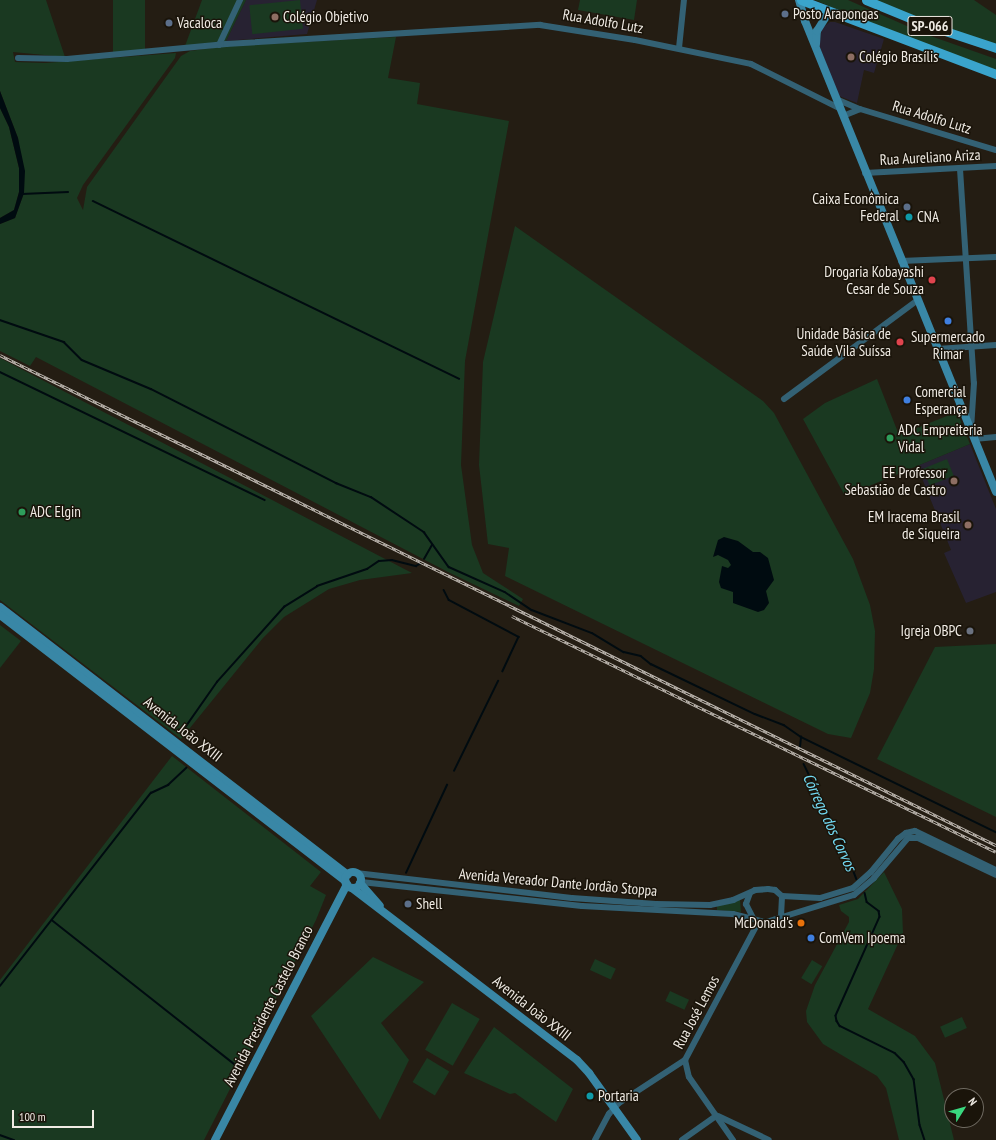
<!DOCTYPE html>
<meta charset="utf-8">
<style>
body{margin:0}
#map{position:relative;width:996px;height:1140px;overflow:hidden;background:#241d13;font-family:"PT Sans Narrow",sans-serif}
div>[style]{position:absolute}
.education>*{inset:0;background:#272232}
.green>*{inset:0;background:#1a3921;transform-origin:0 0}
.water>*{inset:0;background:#000b10}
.stream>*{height:1.5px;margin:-0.75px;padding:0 0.75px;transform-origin:0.75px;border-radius:0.75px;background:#000b10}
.street>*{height:6px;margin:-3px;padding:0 3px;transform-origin:3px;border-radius:3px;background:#336174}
.secondary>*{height:8px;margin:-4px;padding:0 4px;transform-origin:4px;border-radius:4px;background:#3987a6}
.secondary>.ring{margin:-4px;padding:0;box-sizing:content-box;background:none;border:8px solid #3987a6;border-radius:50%}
.primary>*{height:9px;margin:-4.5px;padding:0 4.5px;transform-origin:4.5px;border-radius:4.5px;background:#3aa4cc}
.rail>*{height:3px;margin-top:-1.5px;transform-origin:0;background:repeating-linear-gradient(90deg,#1a140a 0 4.5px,#c2bcb5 0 9px);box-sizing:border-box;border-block:1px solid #c2bcb5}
.dots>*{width:11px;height:11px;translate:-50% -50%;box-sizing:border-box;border:2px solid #1a140a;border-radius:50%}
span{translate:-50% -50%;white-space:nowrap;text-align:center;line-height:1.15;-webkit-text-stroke:3px #1a140a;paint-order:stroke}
.shield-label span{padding:1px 3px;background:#1a140a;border:1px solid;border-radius:3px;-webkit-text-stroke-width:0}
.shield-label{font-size:14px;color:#efeae3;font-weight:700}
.poi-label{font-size:15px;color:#efeae3}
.left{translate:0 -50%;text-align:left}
.right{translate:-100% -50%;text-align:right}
.street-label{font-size:15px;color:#efeae3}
.water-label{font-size:16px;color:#72d8f1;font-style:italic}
.north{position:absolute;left:944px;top:1088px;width:40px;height:40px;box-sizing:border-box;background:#1a140a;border:1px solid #6f6a61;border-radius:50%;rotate:53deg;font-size:11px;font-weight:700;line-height:16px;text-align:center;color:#efeae3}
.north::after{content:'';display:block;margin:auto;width:14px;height:18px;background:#39d87f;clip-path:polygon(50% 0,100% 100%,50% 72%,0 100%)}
.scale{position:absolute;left:12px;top:1110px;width:82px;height:18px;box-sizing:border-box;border:2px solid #efeae3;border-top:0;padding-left:5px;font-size:12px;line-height:14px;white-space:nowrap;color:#efeae3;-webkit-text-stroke:3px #1a140a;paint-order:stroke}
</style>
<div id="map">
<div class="education">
<div style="clip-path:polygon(246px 0,317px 0,307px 34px,226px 41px)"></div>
<div style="clip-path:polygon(830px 22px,835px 22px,884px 39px,874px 73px,864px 70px,857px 103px,839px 96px,819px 45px,822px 28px)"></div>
<div style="clip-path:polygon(970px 444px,996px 509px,996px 592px,966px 603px,944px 553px,951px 550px,917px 466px)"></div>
</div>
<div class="green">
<div style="clip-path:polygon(0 0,46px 0,65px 57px,13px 52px,15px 62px,45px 63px,176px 53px,175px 58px,83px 185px,77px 198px,83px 210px,87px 187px,181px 56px,190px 51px,227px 46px,396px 37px,388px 78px,420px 83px,417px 104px,509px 121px,465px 361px,461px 465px,472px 545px,483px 573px,523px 599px,519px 606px,448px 572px,36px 357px,30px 366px,0 351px,0 224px,15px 218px,24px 193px,18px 138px,0 91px)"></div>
<div style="left:113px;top:0;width:32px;height:54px"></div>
<div style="clip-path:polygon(202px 0,246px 0,226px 41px,185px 46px)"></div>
<div style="left:300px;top:0;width:29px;height:51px;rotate:84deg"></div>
<div style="clip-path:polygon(580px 0,637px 0,634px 20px,578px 10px)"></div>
<div style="clip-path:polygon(815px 0,848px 0,925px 34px,996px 59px,996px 71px,885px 30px)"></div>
<div style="clip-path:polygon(868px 0,974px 0,996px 15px,996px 53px)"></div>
<div style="clip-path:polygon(0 108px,9px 127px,19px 168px,19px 192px,14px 210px,0 218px)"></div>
<div style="clip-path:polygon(515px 226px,763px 401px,774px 413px,853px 559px,870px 605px,875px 631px,874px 669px,870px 693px,851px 738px,828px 734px,505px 576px,509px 548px,488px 544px,479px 465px,483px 362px)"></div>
<div style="clip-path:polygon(0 358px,2px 359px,412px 573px,360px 580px,329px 589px,284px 617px,263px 638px,181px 739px,0 600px)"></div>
<div style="clip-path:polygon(877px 379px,899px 435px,957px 412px,970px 444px,845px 496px,803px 419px,825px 403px)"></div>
<div style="left:947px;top:459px;width:18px;height:26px;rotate:68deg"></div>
<div style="clip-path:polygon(0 625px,21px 641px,0 668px)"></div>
<div style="clip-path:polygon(996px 644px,996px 817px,877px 759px,935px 647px)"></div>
<div style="clip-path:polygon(172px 756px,321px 872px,310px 886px,326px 895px,316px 920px,204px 1140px,0 1140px,0 980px)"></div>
<div style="clip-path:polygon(884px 872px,902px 909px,903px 933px,868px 1009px,915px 1036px,935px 1063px,954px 1140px,899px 1140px,886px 1088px,877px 1076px,823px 1044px,807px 1022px,806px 1011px,815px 985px,849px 922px,849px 917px,841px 911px,839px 905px,858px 899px)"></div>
<div style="clip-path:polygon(740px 899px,741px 912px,717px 910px,717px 906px)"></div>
<div style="clip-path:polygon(373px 957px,424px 982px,381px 1023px,409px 1060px,380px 1120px,311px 1016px)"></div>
<div style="left:595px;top:959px;width:23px;height:12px;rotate:25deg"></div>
<div style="left:812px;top:960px;width:12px;height:21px;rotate:31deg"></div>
<div style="left:670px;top:991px;width:21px;height:11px;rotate:25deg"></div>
<div style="left:452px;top:1003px;width:32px;height:54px;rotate:30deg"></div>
<div style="left:962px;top:1017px;width:12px;height:24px;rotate:66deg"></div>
<div style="clip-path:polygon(494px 1027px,573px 1089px,556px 1122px,515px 1093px,510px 1094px,464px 1073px)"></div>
<div style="left:427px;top:1058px;width:26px;height:28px;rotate:31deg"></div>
</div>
<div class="water">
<div style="clip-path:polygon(0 91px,18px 138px,25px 171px,24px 193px,15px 218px,0 224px,0 218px,14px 210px,19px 192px,19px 168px,9px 127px,0 108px)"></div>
<div style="clip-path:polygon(724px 537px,738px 541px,753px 552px,760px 552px,768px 558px,774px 580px,766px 591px,769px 603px,764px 610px,758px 612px,733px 603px,733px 592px,721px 588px,719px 582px,722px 566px,728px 568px,731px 565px,728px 560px,718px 555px,713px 557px,718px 540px)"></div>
</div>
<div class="stream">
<div style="left:22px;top:194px;width:46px;rotate:-2.5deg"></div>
<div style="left:93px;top:201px;width:407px;rotate:25.9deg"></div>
<div style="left:0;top:320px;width:68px;rotate:19deg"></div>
<div style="left:64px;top:342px;width:25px;rotate:45deg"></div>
<div style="left:82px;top:360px;width:75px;rotate:22.8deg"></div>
<div style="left:151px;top:389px;width:208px;rotate:26.9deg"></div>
<div style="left:336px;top:483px;width:38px;rotate:22deg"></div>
<div style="left:371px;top:497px;width:64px;rotate:33.4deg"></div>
<div style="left:424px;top:532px;width:43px;rotate:54.5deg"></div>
<div style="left:449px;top:567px;width:61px;rotate:24.1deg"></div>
<div style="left:505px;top:592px;width:32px;rotate:34deg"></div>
<div style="left:532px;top:610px;width:64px;rotate:21deg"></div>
<div style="left:592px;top:633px;width:37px;rotate:31deg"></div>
<div style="left:624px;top:652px;width:17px;rotate:13deg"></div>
<div style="left:641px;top:656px;width:13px;rotate:39deg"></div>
<div style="left:651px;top:664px;width:115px;rotate:25.7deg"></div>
<div style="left:755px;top:714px;width:31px;rotate:21deg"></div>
<div style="left:784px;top:725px;width:21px;rotate:35deg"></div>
<div style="left:801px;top:737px;width:217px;rotate:26deg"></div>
<div style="left:0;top:372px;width:294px;rotate:25.8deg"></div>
<div style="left:424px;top:559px;width:16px;rotate:-60deg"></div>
<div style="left:444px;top:590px;width:11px;rotate:63deg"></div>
<div style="left:449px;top:600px;width:79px;rotate:27.9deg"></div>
<div style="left:519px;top:637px;width:38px;rotate:115deg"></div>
<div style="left:182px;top:732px;width:61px;rotate:-55deg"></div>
<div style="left:217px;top:682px;width:101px;rotate:-48.2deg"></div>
<div style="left:284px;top:607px;width:39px;rotate:-32deg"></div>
<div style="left:317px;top:586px;width:53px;rotate:-18.8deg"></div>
<div style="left:367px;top:569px;width:14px;rotate:-34deg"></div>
<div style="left:379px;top:561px;width:13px;rotate:-4deg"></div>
<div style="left:392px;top:560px;width:25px;rotate:14deg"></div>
<div style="left:416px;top:566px;width:4px;rotate:-27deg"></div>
<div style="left:800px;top:747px;width:10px;rotate:-84deg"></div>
<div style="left:804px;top:764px;width:97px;rotate:64.2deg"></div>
<div style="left:846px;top:851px;width:30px;rotate:69deg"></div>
<div style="left:454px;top:771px;width:100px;rotate:-63.9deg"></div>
<div style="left:406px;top:873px;width:97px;rotate:-65deg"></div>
<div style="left:865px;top:893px;width:9px;rotate:77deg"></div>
<div style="left:867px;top:902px;width:15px;rotate:37deg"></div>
<div style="left:879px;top:911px;width:6px;rotate:81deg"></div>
<div style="left:880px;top:917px;width:108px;rotate:114deg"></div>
<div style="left:836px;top:1016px;width:5px;rotate:79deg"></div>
<div style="left:837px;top:1021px;width:6px;rotate:59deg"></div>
<div style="left:840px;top:1026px;width:61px;rotate:26.1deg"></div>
<div style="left:895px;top:1053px;width:13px;rotate:45deg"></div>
<div style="left:904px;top:1062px;width:20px;rotate:60deg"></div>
<div style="left:914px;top:1079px;width:46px;rotate:82.6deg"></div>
<div style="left:920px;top:1125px;width:16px;rotate:72deg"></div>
<div style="left:52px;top:920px;width:237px;rotate:38.3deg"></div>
<div style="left:0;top:986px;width:245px;rotate:-52deg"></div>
<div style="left:151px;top:793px;width:19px;rotate:-25deg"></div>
<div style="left:168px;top:785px;width:25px;rotate:-43deg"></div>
<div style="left:0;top:1135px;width:15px;rotate:20deg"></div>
</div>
<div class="street">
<div style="left:219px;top:45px;width:50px;rotate:-65deg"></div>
<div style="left:679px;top:48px;width:48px;rotate:-84.1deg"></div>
<div style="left:18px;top:58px;width:49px;rotate:1.2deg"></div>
<div style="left:67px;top:59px;width:160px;rotate:-5.4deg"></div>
<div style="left:226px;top:44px;width:315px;rotate:-3.5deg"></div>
<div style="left:540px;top:25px;width:96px;rotate:9deg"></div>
<div style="left:635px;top:40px;width:118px;rotate:11.7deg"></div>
<div style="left:751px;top:64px;width:98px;rotate:26.6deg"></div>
<div style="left:836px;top:99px;width:26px;rotate:23deg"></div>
<div style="left:860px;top:109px;width:142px;rotate:16.8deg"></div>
<div style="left:843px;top:116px;width:18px;rotate:-22deg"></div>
<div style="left:960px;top:169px;width:214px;rotate:86.3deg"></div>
<div style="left:974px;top:383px;width:47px;rotate:93.7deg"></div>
<div style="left:865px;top:173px;width:131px;rotate:-3.1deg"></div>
<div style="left:901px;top:261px;width:95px;rotate:-2.4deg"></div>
<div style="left:937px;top:349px;width:59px;rotate:-3.9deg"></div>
<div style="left:784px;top:399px;width:167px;rotate:-36.5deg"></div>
<div style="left:974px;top:439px;width:22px;rotate:-5deg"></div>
<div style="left:356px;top:873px;width:217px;rotate:6.6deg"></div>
<div style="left:572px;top:898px;width:84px;rotate:4.1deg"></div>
<div style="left:656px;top:904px;width:54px;rotate:1.1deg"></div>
<div style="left:710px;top:905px;width:24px;rotate:-12deg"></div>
<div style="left:733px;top:900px;width:24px;rotate:-24deg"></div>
<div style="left:755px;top:890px;width:13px;rotate:-4deg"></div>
<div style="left:768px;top:889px;width:7px;rotate:8deg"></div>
<div style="left:775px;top:890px;width:9px;rotate:41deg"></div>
<div style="left:782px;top:896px;width:38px;rotate:3deg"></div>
<div style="left:820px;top:898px;width:34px;rotate:-17deg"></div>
<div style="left:853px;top:888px;width:24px;rotate:-42deg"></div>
<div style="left:871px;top:872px;width:43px;rotate:-50.7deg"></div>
<div style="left:898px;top:839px;width:10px;rotate:-37deg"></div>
<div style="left:906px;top:833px;width:9px;rotate:-13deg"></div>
<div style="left:915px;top:831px;width:90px;rotate:25.7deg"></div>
<div style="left:361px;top:882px;width:222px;rotate:6.2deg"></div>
<div style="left:582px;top:906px;width:151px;rotate:3deg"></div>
<div style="left:733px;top:914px;width:34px;rotate:14deg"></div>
<div style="left:766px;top:922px;width:92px;rotate:-17.1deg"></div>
<div style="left:854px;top:895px;width:26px;rotate:-40deg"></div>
<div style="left:874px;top:878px;width:52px;rotate:-49.6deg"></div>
<div style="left:908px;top:838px;width:10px"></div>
<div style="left:918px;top:838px;width:86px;rotate:25.4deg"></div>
<div style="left:750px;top:893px;width:12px;rotate:110deg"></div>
<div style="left:746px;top:904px;width:16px;rotate:63deg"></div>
<div style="left:781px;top:916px;width:20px;rotate:-87deg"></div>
<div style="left:685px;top:1060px;width:17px;rotate:77deg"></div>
<div style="left:689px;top:1077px;width:77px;rotate:55.1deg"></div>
<div style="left:718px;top:1116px;width:56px;rotate:25.2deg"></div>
<div style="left:595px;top:1140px;width:30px;rotate:-62deg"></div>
<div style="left:609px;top:1114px;width:15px;rotate:-48deg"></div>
<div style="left:619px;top:1103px;width:79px;rotate:-33.1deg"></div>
<div style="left:685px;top:1060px;width:157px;rotate:-62deg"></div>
<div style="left:682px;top:1140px;width:42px;rotate:-35.2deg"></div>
</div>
<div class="secondary">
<div style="left:799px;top:0;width:22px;rotate:74deg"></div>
<div style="left:805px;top:21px;width:508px;rotate:67.93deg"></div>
<div style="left:816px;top:44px;width:13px;rotate:-86deg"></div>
<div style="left:817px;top:31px;width:22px;rotate:-58deg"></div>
<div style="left:0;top:607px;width:439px;rotate:37.6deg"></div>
<div style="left:0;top:615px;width:436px;rotate:37.6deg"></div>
<div class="ring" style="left:345px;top:872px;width:8px;height:8px"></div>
<div style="left:360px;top:883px;width:30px;rotate:49deg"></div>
<div style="left:352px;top:888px;width:283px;rotate:37.4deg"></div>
<div style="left:577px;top:1060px;width:18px;rotate:47deg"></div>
<div style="left:589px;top:1073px;width:82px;rotate:54.4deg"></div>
<div style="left:215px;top:1140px;width:288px;rotate:-62.7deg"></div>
</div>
<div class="primary">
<div style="left:801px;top:0;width:209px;rotate:20.8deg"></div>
<div style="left:866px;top:0;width:66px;rotate:22.3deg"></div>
<div style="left:927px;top:25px;width:73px;rotate:18.4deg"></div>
</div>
<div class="rail">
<div style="left:0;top:355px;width:1110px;rotate:26.2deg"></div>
<div style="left:512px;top:616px;width:538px;rotate:25.99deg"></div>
</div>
<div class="dots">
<div style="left:785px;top:14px;background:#5c6f8a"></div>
<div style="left:275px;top:17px;background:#8d6e63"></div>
<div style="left:169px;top:23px;background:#5c6f8a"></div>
<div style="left:851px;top:57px;background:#8d6e63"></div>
<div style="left:907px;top:207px;background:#5c6f8a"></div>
<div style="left:909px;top:217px;background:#0f9aa8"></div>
<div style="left:932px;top:280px;background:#e0444e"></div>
<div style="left:948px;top:321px;background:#3f7fe0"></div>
<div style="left:900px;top:342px;background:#e0444e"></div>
<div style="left:907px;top:400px;background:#3f7fe0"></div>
<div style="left:890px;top:438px;background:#2e9e5b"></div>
<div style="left:954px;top:481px;background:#8d6e63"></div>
<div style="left:22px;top:512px;background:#2e9e5b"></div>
<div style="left:968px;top:525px;background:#8d6e63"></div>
<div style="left:970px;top:631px;background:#6b7280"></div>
<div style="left:408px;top:904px;background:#5c6f8a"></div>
<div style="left:801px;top:923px;background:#e8710a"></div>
<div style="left:811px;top:938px;background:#3f7fe0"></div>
<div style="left:590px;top:1096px;background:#0f9aa8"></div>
</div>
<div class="shield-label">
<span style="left:930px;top:26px">SP-066</span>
</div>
<div class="poi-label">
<span class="left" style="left:793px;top:14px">Posto Arapongas</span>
<span class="left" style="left:283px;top:17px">Colégio Objetivo</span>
<span class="left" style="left:177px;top:23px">Vacaloca</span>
<span class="left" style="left:859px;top:57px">Colégio Brasílis</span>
<span class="right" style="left:899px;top:207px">Caixa Econômica<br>Federal</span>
<span class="left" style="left:917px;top:217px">CNA</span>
<span class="right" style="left:924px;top:280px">Drogaria Kobayashi<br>Cesar de Souza</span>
<span class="right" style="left:891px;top:342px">Unidade Básica de<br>Saúde Vila Suíssa</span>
<span style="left:948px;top:345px">Supermercado<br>Rimar</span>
<span class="left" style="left:915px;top:400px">Comercial<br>Esperança</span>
<span class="left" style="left:898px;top:438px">ADC Empreiteria<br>Vidal</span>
<span class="right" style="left:946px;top:481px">EE Professor<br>Sebastião de Castro</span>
<span class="left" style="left:30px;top:512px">ADC Elgin</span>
<span class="right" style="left:960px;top:525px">EM Iracema Brasil<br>de Siqueira</span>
<span class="right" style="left:962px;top:631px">Igreja OBPC</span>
<span class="left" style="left:416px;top:904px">Shell</span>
<span class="right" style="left:793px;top:923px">McDonald's</span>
<span class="left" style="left:819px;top:938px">ComVem Ipoema</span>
<span class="left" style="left:598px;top:1096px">Portaria</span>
</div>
<div class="street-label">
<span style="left:603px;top:21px;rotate:10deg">Rua Adolfo Lutz</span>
<span style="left:932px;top:117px;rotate:17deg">Rua Adolfo Lutz</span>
<span style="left:930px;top:157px;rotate:-3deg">Rua Aureliano Ariza</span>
<span style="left:183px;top:729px;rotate:38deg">Avenida João XXIII</span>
<span style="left:558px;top:882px;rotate:5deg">Avenida Vereador Dante Jordão Stoppa</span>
<span style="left:268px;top:1006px;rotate:-63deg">Avenida Presidente Castelo Branco</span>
<span style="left:532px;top:1008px;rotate:38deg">Avenida João XXIII</span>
<span style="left:696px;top:1012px;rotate:-62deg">Rua José Lemos</span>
</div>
<div class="water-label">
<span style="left:830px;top:822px;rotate:65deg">Córrego dos Corvos</span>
</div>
<div class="north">N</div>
<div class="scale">100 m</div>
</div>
